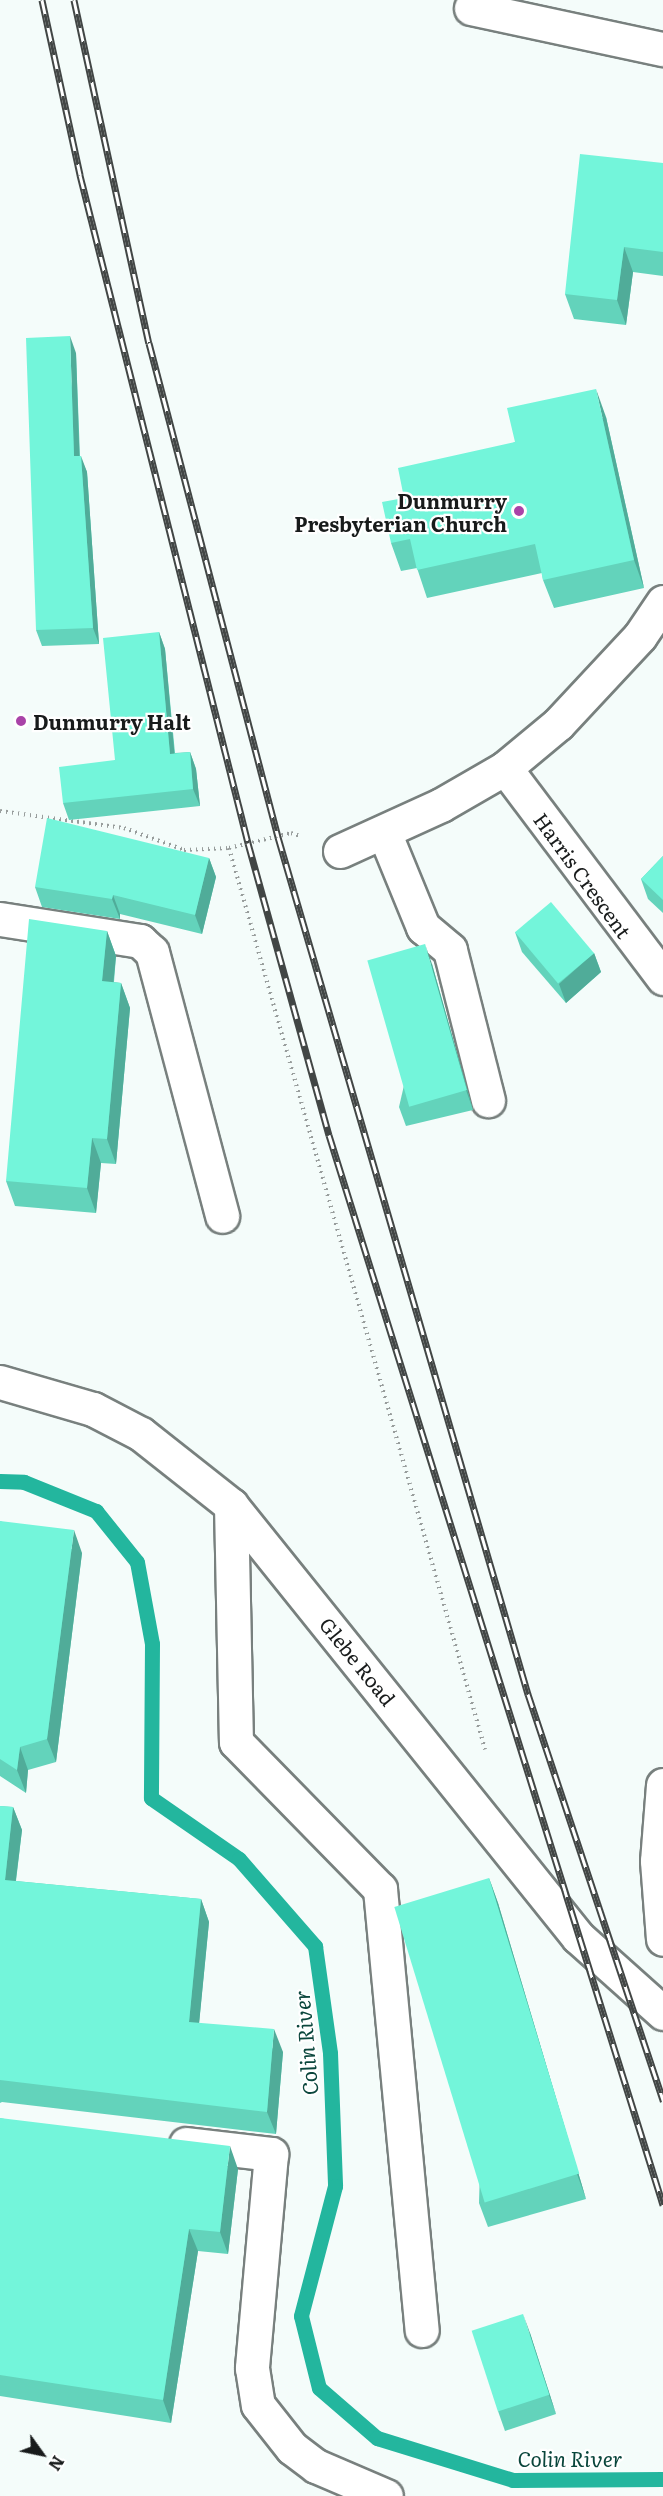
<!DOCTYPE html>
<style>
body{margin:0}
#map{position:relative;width:663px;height:2496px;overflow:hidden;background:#f4fcfa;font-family:Literata,serif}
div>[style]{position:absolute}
.stream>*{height:15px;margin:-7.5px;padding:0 7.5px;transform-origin:7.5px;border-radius:7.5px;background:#23b69e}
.path>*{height:4px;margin-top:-2px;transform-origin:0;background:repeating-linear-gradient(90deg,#989d9c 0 1.5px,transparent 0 6px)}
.roads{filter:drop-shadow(2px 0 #78807e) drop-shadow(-2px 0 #78807e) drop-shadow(0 2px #78807e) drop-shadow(0 -2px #78807e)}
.minor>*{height:33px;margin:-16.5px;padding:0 16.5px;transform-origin:16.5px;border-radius:16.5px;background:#fff}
.rail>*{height:7px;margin-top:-3.5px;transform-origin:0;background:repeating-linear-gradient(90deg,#fff 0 14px,#424645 0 28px);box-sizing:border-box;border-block:2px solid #424645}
.wall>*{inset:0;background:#63d3bb}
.shaded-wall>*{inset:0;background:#50ac99}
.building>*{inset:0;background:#73f5da;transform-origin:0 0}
.dots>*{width:16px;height:16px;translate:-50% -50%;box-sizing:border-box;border:3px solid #fff;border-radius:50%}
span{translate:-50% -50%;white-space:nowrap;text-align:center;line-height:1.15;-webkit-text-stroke:4.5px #fff;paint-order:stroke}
.poi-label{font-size:20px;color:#181b1b;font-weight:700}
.right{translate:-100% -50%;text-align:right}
.left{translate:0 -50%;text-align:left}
.street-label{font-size:20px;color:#181b1b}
.water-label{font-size:21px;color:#0a463c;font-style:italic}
.north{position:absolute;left:12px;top:2424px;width:60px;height:60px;-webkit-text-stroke:4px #fff;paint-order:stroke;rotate:123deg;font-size:16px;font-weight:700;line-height:24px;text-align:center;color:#181b1b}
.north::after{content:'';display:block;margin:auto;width:21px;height:27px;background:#181b1b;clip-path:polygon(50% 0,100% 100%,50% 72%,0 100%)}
</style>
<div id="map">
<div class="stream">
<div style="left:0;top:1481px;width:24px;rotate:2deg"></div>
<div style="left:24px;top:1482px;width:78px;rotate:21.9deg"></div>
<div style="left:96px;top:1511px;width:65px;rotate:51.2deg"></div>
<div style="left:137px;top:1562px;width:83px;rotate:79.6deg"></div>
<div style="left:152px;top:1644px;width:154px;rotate:90.4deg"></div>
<div style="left:151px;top:1798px;width:107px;rotate:34.7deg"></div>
<div style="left:239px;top:1859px;width:116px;rotate:48.9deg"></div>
<div style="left:315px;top:1946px;width:108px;rotate:82deg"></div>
<div style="left:330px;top:2053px;width:133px;rotate:87.8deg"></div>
<div style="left:335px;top:2186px;width:134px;rotate:104.7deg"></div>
<div style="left:301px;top:2316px;width:74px;rotate:76deg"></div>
<div style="left:319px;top:2388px;width:77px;rotate:40.8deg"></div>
<div style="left:377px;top:2438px;width:142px;rotate:17.2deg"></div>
<div style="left:513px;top:2480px;width:150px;rotate:-0.4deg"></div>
</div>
<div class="path">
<div style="left:0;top:811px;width:125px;rotate:7.8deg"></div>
<div style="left:124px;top:828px;width:64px;rotate:20.1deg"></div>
<div style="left:184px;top:850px;width:45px;rotate:-2.5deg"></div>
<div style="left:229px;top:848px;width:64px;rotate:-13.6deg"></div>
<div style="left:291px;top:833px;width:9px;rotate:18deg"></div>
<div style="left:229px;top:848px;width:937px;rotate:74.14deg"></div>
</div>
<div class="roads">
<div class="minor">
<div style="left:471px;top:8px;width:196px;rotate:12.1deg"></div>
<div style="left:505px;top:768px;width:263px;rotate:53deg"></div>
<div style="left:384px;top:832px;width:103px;rotate:67.7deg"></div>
<div style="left:423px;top:927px;width:35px;rotate:40deg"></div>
<div style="left:450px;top:950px;width:155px;rotate:75.8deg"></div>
<div style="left:340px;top:851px;width:111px;rotate:-24.5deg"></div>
<div style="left:441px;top:805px;width:74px;rotate:-30deg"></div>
<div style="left:505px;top:768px;width:69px;rotate:-39.7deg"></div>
<div style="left:558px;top:724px;width:120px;rotate:-47deg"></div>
<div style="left:640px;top:636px;width:41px;rotate:-55.9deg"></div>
<div style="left:0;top:919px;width:142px;rotate:8.9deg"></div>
<div style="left:140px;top:941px;width:16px;rotate:43deg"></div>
<div style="left:152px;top:952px;width:273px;rotate:75.1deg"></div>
<div style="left:0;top:1382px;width:97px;rotate:16.2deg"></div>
<div style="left:93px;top:1409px;width:54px;rotate:27.5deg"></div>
<div style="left:141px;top:1434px;width:115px;rotate:38.3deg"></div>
<div style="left:231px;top:1505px;width:554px;rotate:51.23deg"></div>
<div style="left:578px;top:1937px;width:114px;rotate:41.8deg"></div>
<div style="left:231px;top:1505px;width:237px;rotate:88.8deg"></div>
<div style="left:236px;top:1742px;width:206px;rotate:45.6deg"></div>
<div style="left:380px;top:1889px;width:443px;rotate:84.6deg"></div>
<div style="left:663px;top:1785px;width:76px;rotate:94.5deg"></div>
<div style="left:657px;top:1861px;width:78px;rotate:85.6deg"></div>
<div style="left:186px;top:2144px;width:86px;rotate:6.7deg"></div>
<div style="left:271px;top:2154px;width:215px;rotate:95.1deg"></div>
<div style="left:252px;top:2368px;width:37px;rotate:81deg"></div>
<div style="left:258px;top:2405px;width:55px;rotate:51.7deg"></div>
<div style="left:292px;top:2448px;width:30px;rotate:37deg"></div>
<div style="left:316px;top:2466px;width:76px;rotate:23.2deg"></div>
</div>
</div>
<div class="rail">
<div style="left:42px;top:0;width:179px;rotate:77.7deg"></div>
<div style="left:80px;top:175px;width:689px;rotate:75.88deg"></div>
<div style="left:248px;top:843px;width:303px;rotate:74.5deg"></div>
<div style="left:329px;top:1135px;width:1121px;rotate:72.66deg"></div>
<div style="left:74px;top:0;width:351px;rotate:77.7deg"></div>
<div style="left:149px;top:343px;width:511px;rotate:75.36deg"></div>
<div style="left:278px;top:837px;width:893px;rotate:73.74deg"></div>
<div style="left:528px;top:1694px;width:429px;rotate:71.6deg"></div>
</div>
<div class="wall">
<div style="clip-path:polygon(663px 163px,663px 276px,633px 272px,626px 325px,574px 319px,565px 294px)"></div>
<div style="clip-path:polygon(76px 353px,80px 456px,87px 472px,99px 644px,42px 646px,36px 630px)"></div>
<div style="clip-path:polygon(606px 417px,644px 588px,554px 608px,543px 580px,542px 573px,427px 598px,417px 568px,401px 571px,391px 543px,404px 498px,515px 442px)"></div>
<div style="clip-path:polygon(159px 632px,165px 649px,175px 753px,190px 752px,196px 769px,200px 806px,69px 820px,63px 803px,115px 760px)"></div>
<div style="clip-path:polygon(663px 856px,663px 913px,648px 899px,641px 879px)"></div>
<div style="clip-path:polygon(209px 858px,216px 877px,202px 934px,120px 914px,120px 919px,42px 907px,35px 887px)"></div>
<div style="clip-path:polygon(107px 931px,116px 956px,114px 982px,121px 983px,130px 1008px,116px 1164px,101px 1163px,96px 1213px,15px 1206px,6px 1181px)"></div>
<div style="clip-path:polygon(515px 932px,594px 953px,601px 972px,566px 1003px,522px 952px)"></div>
<div style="clip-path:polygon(432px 964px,473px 1110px,406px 1126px,399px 1107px)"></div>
<div style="clip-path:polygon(0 1521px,82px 1553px,56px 1762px,28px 1770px,26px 1793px,0 1776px)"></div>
<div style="clip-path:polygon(0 1806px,13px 1807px,22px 1830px,16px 1881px,201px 1899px,209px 1922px,199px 2023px,283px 2052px,276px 2134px,2px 2102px,0 2103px)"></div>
<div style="clip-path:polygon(489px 1878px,498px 1903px,586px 2199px,488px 2227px,479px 2203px)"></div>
<div style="clip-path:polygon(0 2118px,238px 2169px,228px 2254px,198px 2251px,171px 2423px,0 2396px)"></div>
<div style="clip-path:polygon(530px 2333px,556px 2414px,505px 2431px,498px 2411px)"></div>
</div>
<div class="shaded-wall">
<div style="clip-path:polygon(624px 247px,633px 272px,626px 325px,617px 300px)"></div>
<div style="clip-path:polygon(70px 336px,76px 353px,80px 473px,74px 456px)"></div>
<div style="clip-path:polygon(596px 389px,606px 417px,644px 588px,634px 560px)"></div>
<div style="clip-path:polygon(81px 456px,87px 472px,99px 644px,93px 628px)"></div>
<div style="clip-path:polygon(159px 632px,165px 649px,176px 771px,170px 754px)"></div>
<div style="clip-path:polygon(190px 752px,196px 769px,200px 806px,193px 789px)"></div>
<div style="clip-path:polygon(209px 858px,216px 877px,202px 934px,195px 915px)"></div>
<div style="clip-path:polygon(113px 895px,120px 914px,120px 919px,112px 899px)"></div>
<div style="clip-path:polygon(107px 931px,116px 956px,111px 1006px,102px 981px)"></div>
<div style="clip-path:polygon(425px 944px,432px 964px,473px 1110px,466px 1090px)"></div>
<div style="clip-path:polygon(594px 953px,601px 972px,566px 1003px,559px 984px)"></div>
<div style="clip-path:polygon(121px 983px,130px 1008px,116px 1164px,107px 1139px)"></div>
<div style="clip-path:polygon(92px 1138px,101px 1163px,96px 1213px,87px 1188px)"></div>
<div style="clip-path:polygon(74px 1530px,82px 1553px,56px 1762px,47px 1739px)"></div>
<div style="clip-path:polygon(20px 1747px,28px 1770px,26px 1793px,17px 1770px)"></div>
<div style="clip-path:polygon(13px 1807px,22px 1830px,13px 1903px,5px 1880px)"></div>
<div style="clip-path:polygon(489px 1878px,498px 1903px,586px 2199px,577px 2174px)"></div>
<div style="clip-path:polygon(201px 1899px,209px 1922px,197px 2045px,189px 2022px)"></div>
<div style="clip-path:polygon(274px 2029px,283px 2052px,276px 2134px,267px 2112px)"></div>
<div style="clip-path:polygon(230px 2146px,238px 2169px,228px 2254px,220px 2232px)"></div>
<div style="clip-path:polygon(189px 2229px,198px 2251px,171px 2423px,163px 2400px)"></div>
<div style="clip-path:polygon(523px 2314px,530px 2333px,556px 2414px,549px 2395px)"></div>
</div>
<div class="building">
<div style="clip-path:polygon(580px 154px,663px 163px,663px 252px,624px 247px,617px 300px,565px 294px)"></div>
<div style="clip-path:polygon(70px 336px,74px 456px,81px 456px,93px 628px,36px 630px,26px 338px)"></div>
<div style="clip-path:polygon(596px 389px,634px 560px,543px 580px,535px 544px,417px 570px,410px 539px,391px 543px,382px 502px,404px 498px,398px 468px,515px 442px,507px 408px)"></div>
<div style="clip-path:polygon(159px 632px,170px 754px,190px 752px,193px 789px,63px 803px,59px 767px,115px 760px,103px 638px)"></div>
<div style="clip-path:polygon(47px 818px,209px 858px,195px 915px,113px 895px,112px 899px,35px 887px)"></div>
<div style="clip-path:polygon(663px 856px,663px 900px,641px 879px)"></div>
<div style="left:551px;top:902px;width:67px;height:47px;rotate:50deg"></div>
<div style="clip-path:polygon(29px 919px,107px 931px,102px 981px,121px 983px,107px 1139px,92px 1138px,87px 1188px,6px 1181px)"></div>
<div style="left:425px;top:944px;width:152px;height:60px;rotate:74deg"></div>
<div style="clip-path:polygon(0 1521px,74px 1530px,47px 1739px,20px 1747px,17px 1770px,0 1759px)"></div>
<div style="clip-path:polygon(0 1806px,13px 1807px,5px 1880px,201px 1899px,189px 2022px,274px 2029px,267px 2112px,0 2080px)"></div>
<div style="left:489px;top:1878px;width:309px;height:99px;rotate:73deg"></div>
<div style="clip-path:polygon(0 2118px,230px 2146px,220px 2232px,189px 2229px,163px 2400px,0 2375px)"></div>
<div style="left:523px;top:2314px;width:85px;height:54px;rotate:72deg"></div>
</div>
<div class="dots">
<div style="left:519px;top:511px;background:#a943a8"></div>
<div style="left:21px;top:721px;background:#a943a8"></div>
</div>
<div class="poi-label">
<span class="right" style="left:507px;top:512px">Dunmurry<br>Presbyterian Church</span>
<span class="left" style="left:33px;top:721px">Dunmurry Halt</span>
</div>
<div class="street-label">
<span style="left:583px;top:875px;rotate:54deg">Harris Crescent</span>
<span style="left:358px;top:1661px;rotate:51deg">Glebe Road</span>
</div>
<div class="water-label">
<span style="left:305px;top:2043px;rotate:-95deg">Colin River</span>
<span style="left:570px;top:2458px">Colin River</span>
</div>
<div class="north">N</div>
</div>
